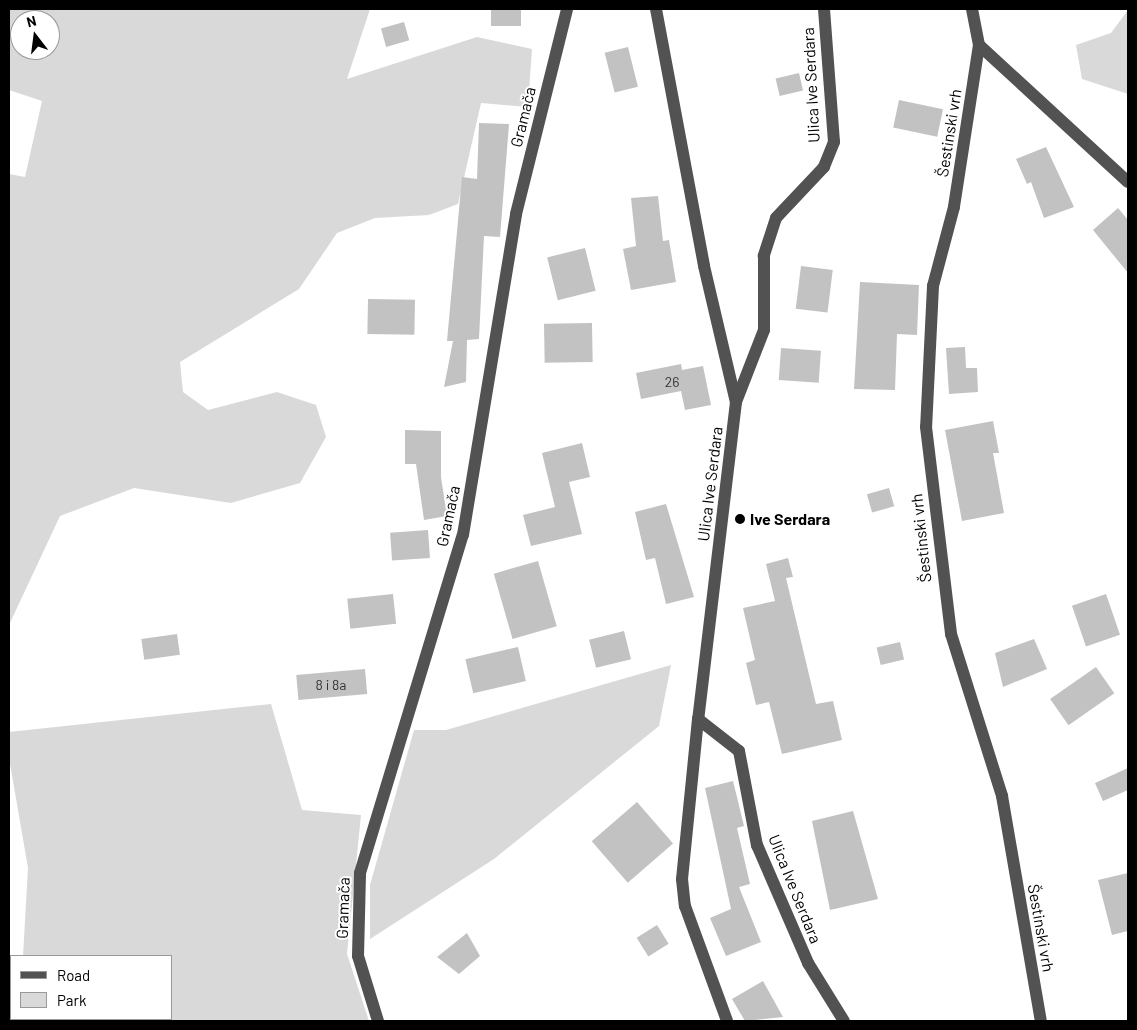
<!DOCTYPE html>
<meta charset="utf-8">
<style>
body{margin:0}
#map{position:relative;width:1137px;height:1030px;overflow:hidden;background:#fff;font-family:Barlow,sans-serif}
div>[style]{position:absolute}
.green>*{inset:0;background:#d9d9d9}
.building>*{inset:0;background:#c2c2c2;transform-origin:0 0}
.minor>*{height:12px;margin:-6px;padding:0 6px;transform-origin:6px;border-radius:6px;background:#525252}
.dots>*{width:14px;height:14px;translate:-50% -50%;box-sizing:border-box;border:2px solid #fff;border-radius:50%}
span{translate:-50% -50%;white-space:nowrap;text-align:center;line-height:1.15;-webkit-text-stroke:4px #fff;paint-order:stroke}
.number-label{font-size:14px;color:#303030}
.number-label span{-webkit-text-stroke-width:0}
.street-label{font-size:16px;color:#000}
.poi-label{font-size:16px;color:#000;font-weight:700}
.left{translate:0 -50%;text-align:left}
.frame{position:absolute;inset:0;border:10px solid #000;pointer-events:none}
.legend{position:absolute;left:10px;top:955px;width:162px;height:65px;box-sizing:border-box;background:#fff;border:1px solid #999;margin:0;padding:6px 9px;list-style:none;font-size:15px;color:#000}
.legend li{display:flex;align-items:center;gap:10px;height:25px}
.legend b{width:25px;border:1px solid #999}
.north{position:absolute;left:10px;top:10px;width:50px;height:50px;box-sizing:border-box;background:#fff;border:1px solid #999;border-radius:50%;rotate:345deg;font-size:14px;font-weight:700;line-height:20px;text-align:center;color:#000}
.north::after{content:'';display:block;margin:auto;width:18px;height:22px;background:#000;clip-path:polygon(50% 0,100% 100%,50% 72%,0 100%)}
</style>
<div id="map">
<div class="green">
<div style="clip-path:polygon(evenodd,9px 9px,370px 9px,347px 79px,477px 37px,532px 49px,528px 107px,481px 103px,458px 204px,429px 215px,375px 218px,337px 233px,299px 289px,180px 362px,183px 392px,208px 410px,277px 392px,316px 405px,326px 437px,300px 483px,231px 503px,134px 488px,60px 516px,9px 625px,9px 174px,25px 177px,42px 101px,9px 90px,9px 9px,20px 20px,50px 20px,50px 50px,20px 50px,20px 20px)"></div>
<div style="clip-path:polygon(1128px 10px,1128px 94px,1082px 79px,1076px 45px,1111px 33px)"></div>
<div style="clip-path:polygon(671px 665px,659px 726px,494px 859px,370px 939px,370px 885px,414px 730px,446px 730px)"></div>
<div style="clip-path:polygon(271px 704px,302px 810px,361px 815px,347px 954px,369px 1021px,26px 1021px,171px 1019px,171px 956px,23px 956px,28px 868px,9px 758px,9px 732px)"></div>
</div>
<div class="building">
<div style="left:491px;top:9px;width:30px;height:17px"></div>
<div style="left:404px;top:22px;width:19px;height:24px;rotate:74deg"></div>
<div style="left:628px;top:47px;width:41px;height:24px;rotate:76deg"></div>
<div style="left:799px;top:73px;width:18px;height:24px;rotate:77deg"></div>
<div style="left:899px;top:100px;width:45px;height:28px;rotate:12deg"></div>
<div style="clip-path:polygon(479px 123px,509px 124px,500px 237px,484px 236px,479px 339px,467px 340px,466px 382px,444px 387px,453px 341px,447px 341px,462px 177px,477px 179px)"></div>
<div style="clip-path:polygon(1046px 147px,1074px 207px,1044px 218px,1031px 182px,1027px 184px,1016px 159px)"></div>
<div style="clip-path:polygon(658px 196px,663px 241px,669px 240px,676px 282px,631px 290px,623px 249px,636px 246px,631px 198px)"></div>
<div style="clip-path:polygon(1118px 208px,1128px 220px,1128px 273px,1093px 230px)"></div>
<div style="left:585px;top:248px;width:44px;height:39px;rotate:76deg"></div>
<div style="left:801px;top:266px;width:32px;height:43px;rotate:7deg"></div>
<div style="clip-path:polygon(860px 282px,919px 285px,917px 335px,897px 334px,895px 390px,854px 389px)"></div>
<div style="left:368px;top:299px;width:47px;height:35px;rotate:1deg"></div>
<div style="left:592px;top:323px;width:39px;height:48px;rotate:89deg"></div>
<div style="clip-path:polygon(965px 347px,966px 368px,977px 368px,978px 392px,949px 394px,946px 348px)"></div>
<div style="left:781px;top:348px;width:40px;height:32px;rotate:4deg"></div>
<div style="clip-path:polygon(681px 364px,682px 370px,703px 366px,711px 405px,685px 410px,681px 391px,641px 399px,636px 373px)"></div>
<div style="clip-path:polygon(993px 421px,999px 453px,993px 453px,1004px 513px,962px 521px,945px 430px)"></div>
<div style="clip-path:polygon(405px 430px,441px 431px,441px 477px,447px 516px,424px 520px,416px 464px,405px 464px)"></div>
<div style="clip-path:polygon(582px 443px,590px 477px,569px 482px,582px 534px,531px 546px,523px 515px,555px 507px,542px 453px)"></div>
<div style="left:889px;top:488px;width:19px;height:23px;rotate:74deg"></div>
<div style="clip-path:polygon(666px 504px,694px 597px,666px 604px,655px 558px,646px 560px,635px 512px)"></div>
<div style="left:428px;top:530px;width:28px;height:38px;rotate:86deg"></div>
<div style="clip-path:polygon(788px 558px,793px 577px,786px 578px,816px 704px,833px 701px,842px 740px,782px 754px,769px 702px,756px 705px,746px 663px,755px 660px,743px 608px,775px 601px,766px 564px)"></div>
<div style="left:538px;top:561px;width:68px;height:46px;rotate:74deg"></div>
<div style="left:393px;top:594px;width:30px;height:46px;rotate:84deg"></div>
<div style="left:1106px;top:594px;width:43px;height:36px;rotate:71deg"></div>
<div style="left:624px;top:631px;width:29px;height:36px;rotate:76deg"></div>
<div style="left:177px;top:634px;width:21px;height:36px;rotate:82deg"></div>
<div style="clip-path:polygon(1034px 639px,1047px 669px,1003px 687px,995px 653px)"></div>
<div style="left:900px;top:642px;width:18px;height:24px;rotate:77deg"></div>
<div style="left:518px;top:647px;width:35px;height:54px;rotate:77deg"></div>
<div style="left:1096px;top:667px;width:32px;height:56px;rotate:55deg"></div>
<div style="left:365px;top:669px;width:25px;height:69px;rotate:85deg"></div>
<div style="clip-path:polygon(1128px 768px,1128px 790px,1103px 801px,1095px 783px)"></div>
<div style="clip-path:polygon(733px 781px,744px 826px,737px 828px,750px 884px,739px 887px,761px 942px,726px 956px,710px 918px,731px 909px,705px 788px)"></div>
<div style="left:637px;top:802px;width:55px;height:60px;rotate:49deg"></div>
<div style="clip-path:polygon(853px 811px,878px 899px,830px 910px,812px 821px)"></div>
<div style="clip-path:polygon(1128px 873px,1128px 931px,1112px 935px,1098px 880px)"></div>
<div style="left:657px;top:925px;width:22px;height:24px;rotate:58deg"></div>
<div style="clip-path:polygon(467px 933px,480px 956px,459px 974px,437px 957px)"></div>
<div style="clip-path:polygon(763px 981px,783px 1017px,745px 1021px,732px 999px)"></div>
</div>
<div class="minor">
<div style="left:656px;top:9px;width:261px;rotate:79.4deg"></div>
<div style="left:704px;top:266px;width:140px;rotate:76.8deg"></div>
<div style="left:824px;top:9px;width:133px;rotate:85.7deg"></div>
<div style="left:834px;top:142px;width:27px;rotate:112deg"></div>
<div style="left:824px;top:167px;width:70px;rotate:133.3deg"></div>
<div style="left:776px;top:218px;width:40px;rotate:108deg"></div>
<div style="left:764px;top:256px;width:74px;rotate:90deg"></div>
<div style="left:764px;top:330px;width:77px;rotate:111.3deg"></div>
<div style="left:736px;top:402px;width:319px;rotate:96.8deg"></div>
<div style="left:698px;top:719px;width:52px;rotate:38deg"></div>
<div style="left:739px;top:751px;width:96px;rotate:79.2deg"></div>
<div style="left:757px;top:845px;width:129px;rotate:66.6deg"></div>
<div style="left:808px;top:963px;width:68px;rotate:58.2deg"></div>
<div style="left:972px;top:9px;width:37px;rotate:79deg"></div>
<div style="left:979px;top:45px;width:164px;rotate:98.8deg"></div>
<div style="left:954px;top:207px;width:82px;rotate:104.9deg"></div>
<div style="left:933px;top:286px;width:141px;rotate:92.8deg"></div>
<div style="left:926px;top:427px;width:209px;rotate:83.1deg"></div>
<div style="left:951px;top:634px;width:170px;rotate:72.5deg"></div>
<div style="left:1002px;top:796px;width:228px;rotate:80.2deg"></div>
<div style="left:979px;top:45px;width:202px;rotate:42.6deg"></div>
<div style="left:698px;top:719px;width:161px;rotate:95.7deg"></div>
<div style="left:682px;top:879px;width:27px;rotate:84deg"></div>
<div style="left:685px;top:906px;width:122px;rotate:69.9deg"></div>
<div style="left:378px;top:1021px;width:68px;rotate:-107.1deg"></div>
<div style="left:358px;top:956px;width:83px;rotate:-88.6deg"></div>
<div style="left:360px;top:873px;width:353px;rotate:-73.1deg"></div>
<div style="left:463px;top:535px;width:325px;rotate:-80.6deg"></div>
<div style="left:516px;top:214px;width:211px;rotate:-76deg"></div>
</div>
<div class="dots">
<div style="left:740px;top:519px;background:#000"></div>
</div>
<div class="number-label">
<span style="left:672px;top:382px">26</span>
<span style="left:331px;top:685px">8 i 8a</span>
</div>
<div class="street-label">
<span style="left:811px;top:85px;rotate:-93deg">Ulica Ive Serdara</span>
<span style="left:523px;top:117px;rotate:-76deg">Gramača</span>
<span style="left:949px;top:133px;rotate:-81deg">Šestinski vrh</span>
<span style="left:710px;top:484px;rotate:-83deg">Ulica Ive Serdara</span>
<span style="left:448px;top:516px;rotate:-78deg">Gramača</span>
<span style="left:921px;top:538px;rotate:-96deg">Šestinski vrh</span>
<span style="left:795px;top:889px;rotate:68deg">Ulica Ive Serdara</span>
<span style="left:343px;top:908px;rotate:-88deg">Gramača</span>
<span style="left:1041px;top:928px;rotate:80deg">Šestinski vrh</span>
</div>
<div class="poi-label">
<span class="left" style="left:750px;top:519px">Ive Serdara</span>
</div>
<div class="frame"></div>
<ul class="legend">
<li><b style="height:6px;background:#525252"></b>Road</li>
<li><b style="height:14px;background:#d9d9d9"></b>Park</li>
</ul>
<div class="north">N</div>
</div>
